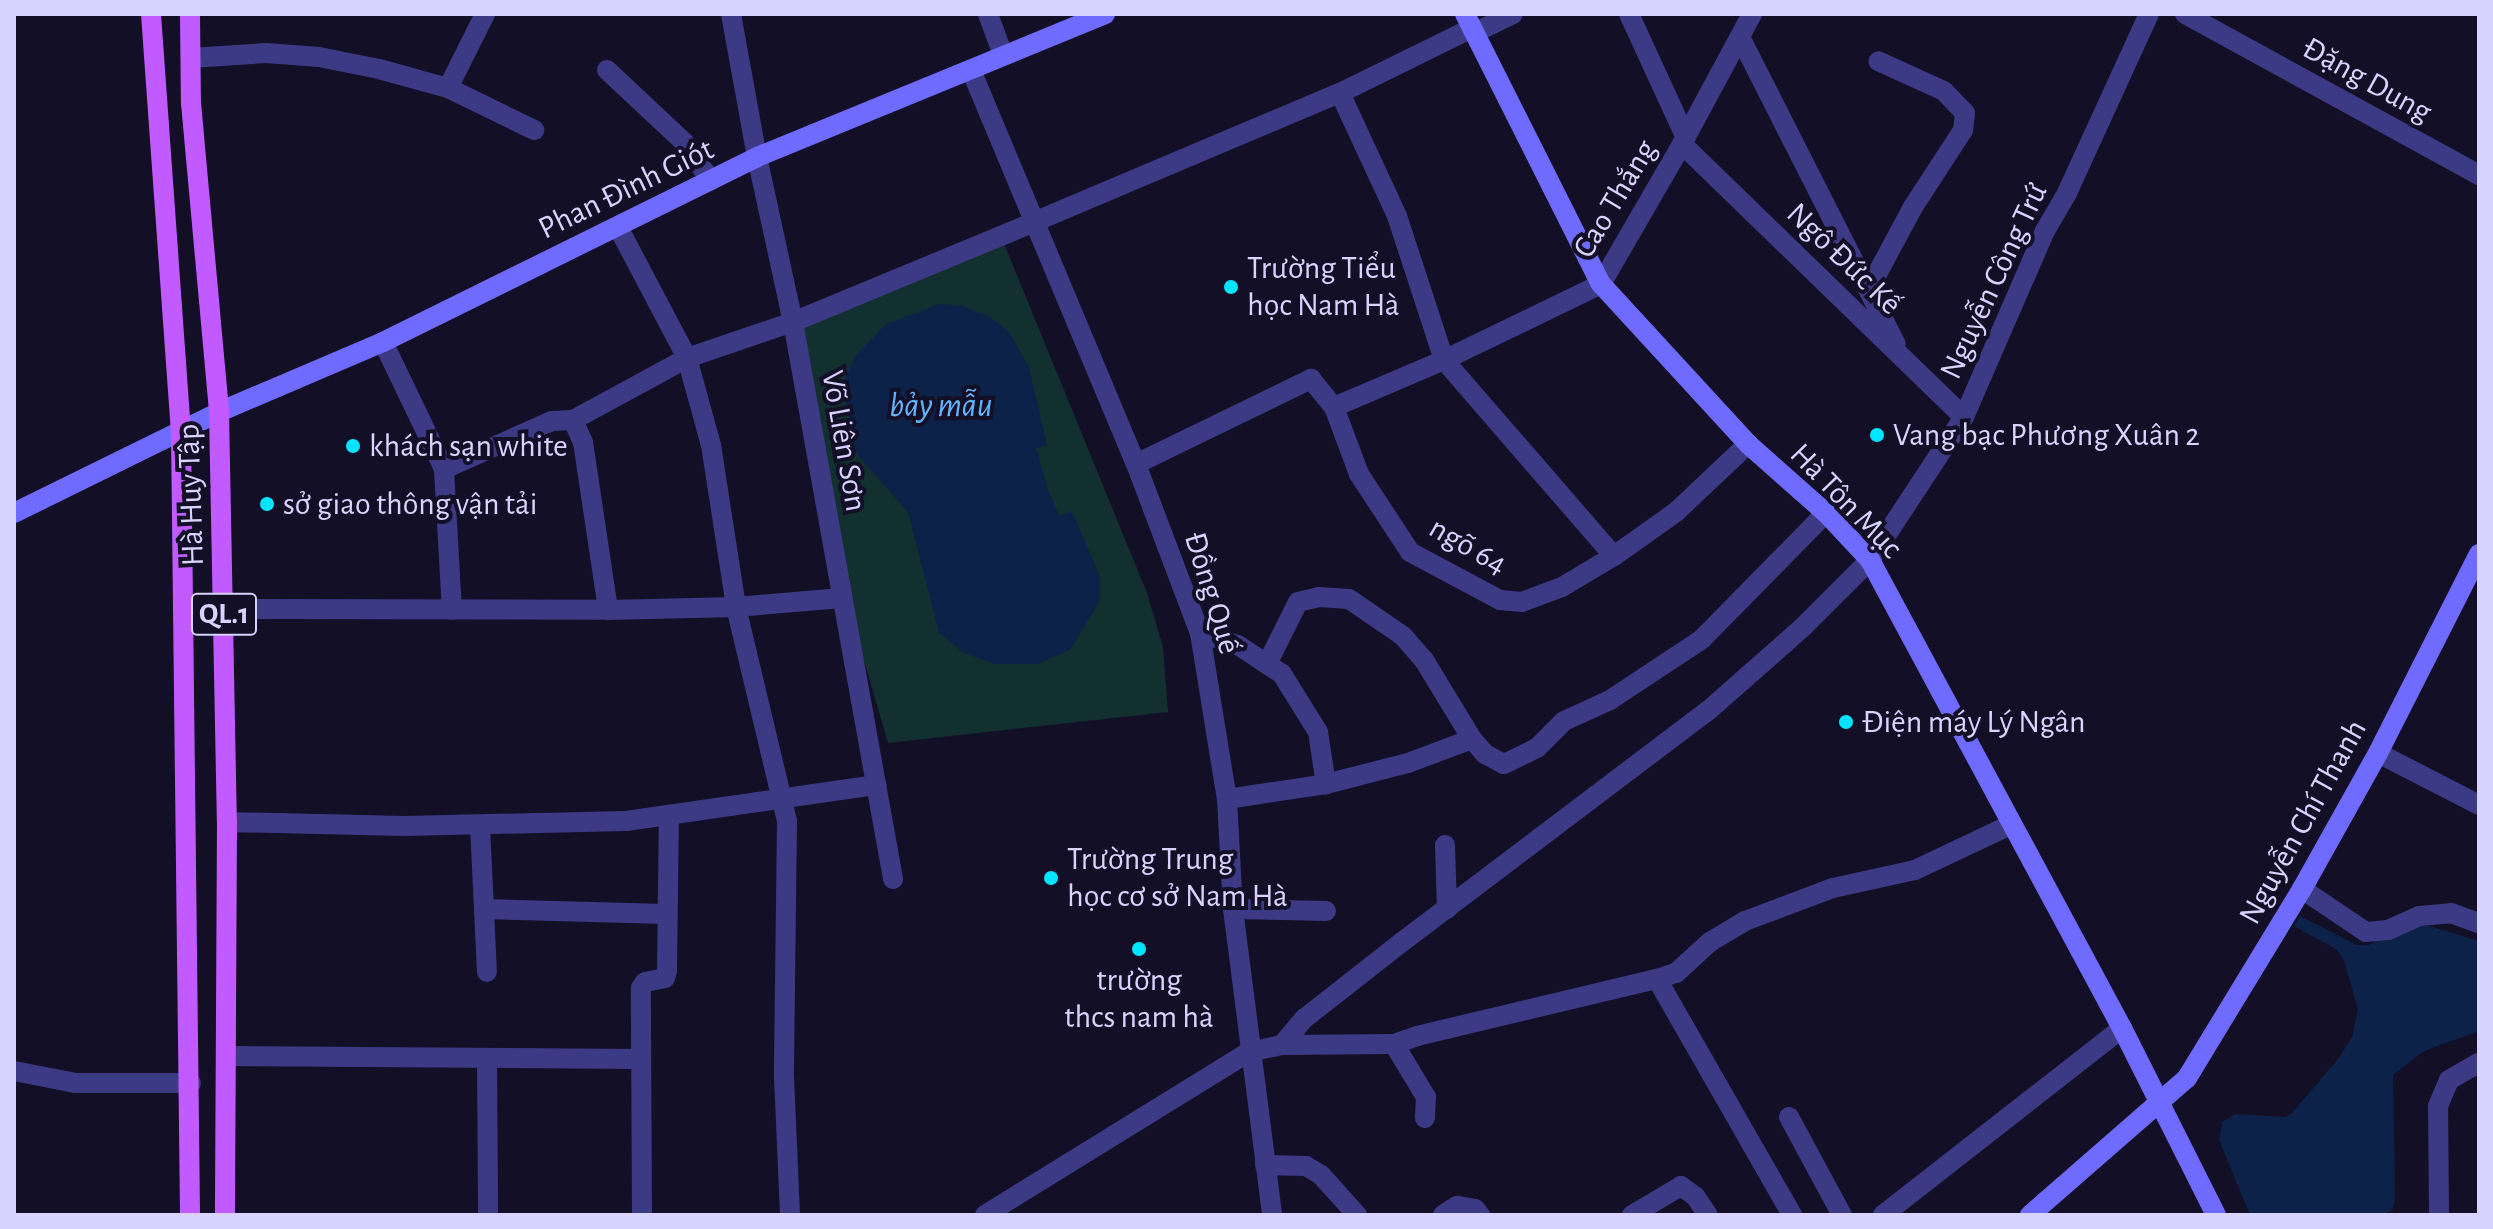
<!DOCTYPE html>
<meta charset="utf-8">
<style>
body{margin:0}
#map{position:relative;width:2493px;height:1229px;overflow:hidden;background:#130f26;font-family:"Alegreya Sans",sans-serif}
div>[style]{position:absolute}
.green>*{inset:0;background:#12302f}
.water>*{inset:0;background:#0c2248}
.street>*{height:20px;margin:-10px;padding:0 10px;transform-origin:10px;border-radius:10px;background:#3d3a85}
.secondary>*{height:20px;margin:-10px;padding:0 10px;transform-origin:10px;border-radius:10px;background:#6f6bff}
.primary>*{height:20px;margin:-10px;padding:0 10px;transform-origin:10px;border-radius:10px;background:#c25bff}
.dots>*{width:22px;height:22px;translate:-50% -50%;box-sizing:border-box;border:4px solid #130f26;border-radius:50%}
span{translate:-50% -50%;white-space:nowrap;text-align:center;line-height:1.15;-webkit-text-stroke:8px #130f26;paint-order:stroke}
.shield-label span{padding:2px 6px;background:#130f26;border:2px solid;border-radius:6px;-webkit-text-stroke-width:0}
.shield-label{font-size:30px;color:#d9d4ff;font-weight:700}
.street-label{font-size:32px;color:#d9d4ff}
.poi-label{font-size:32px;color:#d9d4ff}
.left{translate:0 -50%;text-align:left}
.water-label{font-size:34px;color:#62b6ff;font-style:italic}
.frame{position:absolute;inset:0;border:16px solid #d9d4ff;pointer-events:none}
</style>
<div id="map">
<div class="green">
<div style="clip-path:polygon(1003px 241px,1147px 593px,1163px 647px,1168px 712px,888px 743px,836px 564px,793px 320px)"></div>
</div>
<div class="water">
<div style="clip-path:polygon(939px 304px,963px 306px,989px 316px,1010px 333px,1029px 368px,1047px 445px,1036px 448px,1048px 489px,1059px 516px,1072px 511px,1100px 577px,1099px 602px,1070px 650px,1037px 664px,995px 664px,964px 653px,939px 633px,908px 512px,855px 452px,842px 385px,855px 356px,886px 324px)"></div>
<div style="clip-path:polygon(2300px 916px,2357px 945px,2369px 945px,2400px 925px,2426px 925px,2479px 941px,2479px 1031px,2424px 1051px,2393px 1075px,2395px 1198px,2393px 1209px,2387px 1213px,2250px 1215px,2219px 1140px,2222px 1122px,2235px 1114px,2285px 1117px,2292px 1113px,2338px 1059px,2352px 1037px,2358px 1009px,2344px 961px,2337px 950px,2294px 926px)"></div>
</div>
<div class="street">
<div style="left:731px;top:14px;width:145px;rotate:79.7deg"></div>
<div style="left:757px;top:157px;width:169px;rotate:77.7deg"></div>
<div style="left:793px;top:322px;width:566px;rotate:79.82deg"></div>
<div style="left:988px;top:14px;width:44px;rotate:69.9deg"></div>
<div style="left:1629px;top:14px;width:136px;rotate:65.3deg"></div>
<div style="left:2185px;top:14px;width:335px;rotate:28.7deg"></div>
<div style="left:1474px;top:33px;width:43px;rotate:-26deg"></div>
<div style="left:1740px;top:37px;width:344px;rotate:63.1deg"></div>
<div style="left:191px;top:58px;width:75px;rotate:-3.8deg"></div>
<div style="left:266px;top:53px;width:53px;rotate:4.3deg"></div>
<div style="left:319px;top:57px;width:61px;rotate:11.3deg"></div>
<div style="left:379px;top:69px;width:72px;rotate:15.4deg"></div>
<div style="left:448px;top:88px;width:96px;rotate:26deg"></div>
<div style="left:607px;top:70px;width:105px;rotate:43.1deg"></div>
<div style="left:684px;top:142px;width:47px;rotate:55.3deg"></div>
<div style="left:971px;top:70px;width:427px;rotate:67.3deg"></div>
<div style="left:1136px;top:464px;width:181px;rotate:69.3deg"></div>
<div style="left:1200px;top:633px;width:168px;rotate:80.8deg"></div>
<div style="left:1227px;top:799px;width:110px;rotate:86.9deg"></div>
<div style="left:1233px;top:909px;width:308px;rotate:82.7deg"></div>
<div style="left:448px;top:88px;width:83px;rotate:-63.4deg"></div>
<div style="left:1340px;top:93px;width:136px;rotate:65.1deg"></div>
<div style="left:1397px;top:216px;width:151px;rotate:71.9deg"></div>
<div style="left:1444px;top:360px;width:259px;rotate:49.1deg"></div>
<div style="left:1682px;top:144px;width:392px;rotate:44.1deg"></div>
<div style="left:618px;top:227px;width:148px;rotate:62.2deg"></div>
<div style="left:687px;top:358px;width:90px;rotate:74.6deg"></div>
<div style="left:711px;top:445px;width:164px;rotate:81.2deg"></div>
<div style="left:736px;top:607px;width:220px;rotate:76.6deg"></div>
<div style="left:787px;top:821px;width:256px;rotate:90.7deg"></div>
<div style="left:784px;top:1077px;width:138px;rotate:87.5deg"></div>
<div style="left:1869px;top:289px;width:93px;rotate:-61.8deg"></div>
<div style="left:1913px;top:207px;width:92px;rotate:-57deg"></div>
<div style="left:1963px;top:130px;width:17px;rotate:-83deg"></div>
<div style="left:1965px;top:113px;width:30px;rotate:-134deg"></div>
<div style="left:1944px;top:91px;width:72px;rotate:-155.6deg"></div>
<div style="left:383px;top:342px;width:141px;rotate:64.3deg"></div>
<div style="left:444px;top:469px;width:141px;rotate:86.8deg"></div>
<div style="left:1334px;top:407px;width:120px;rotate:-23.1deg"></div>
<div style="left:1444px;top:360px;width:174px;rotate:-25.8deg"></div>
<div style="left:1601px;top:284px;width:162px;rotate:-59.9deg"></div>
<div style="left:1682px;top:144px;width:148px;rotate:-61.7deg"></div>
<div style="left:573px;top:420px;width:130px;rotate:-28.5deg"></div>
<div style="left:687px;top:358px;width:112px;rotate:-18.8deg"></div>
<div style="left:793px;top:322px;width:261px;rotate:-22.5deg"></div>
<div style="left:1034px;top:222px;width:332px;rotate:-22.9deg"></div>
<div style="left:1340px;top:93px;width:147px;rotate:-26.2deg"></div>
<div style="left:1136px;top:464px;width:195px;rotate:-25.9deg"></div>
<div style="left:1311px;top:379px;width:36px;rotate:51deg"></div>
<div style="left:1334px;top:407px;width:72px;rotate:69.5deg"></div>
<div style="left:1359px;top:474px;width:93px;rotate:56.8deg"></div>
<div style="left:1410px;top:552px;width:102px;rotate:28.1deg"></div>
<div style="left:1500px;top:600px;width:22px;rotate:5deg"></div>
<div style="left:1522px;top:602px;width:43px;rotate:-20.6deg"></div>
<div style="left:1562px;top:587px;width:61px;rotate:-30.8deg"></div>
<div style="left:1614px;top:556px;width:76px;rotate:-35.4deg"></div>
<div style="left:1676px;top:512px;width:99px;rotate:-43.4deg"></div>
<div style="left:444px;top:469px;width:118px;rotate:-24deg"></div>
<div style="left:552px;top:421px;width:21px;rotate:-3deg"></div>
<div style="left:573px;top:420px;width:24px;rotate:66deg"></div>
<div style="left:583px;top:442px;width:170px;rotate:81.5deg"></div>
<div style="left:224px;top:609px;width:384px;rotate:0.1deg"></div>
<div style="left:608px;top:610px;width:128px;rotate:-1.3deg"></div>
<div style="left:736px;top:607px;width:106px;rotate:-4.9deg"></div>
<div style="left:1200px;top:633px;width:40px;rotate:18deg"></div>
<div style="left:1238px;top:645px;width:53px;rotate:33.4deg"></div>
<div style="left:1282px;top:674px;width:68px;rotate:58.2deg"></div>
<div style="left:1318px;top:732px;width:53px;rotate:81.3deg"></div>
<div style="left:1267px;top:664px;width:69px;rotate:-63.4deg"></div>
<div style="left:1298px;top:602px;width:22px;rotate:-13deg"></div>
<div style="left:1319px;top:597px;width:30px;rotate:4deg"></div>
<div style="left:1349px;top:599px;width:65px;rotate:34.4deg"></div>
<div style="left:1403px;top:636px;width:32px;rotate:49deg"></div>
<div style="left:1424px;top:660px;width:92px;rotate:58.7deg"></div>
<div style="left:1472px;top:739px;width:20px;rotate:49deg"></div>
<div style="left:1485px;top:754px;width:21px;rotate:28deg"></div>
<div style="left:1504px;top:764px;width:37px;rotate:-26deg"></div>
<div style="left:1537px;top:748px;width:38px;rotate:-45deg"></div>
<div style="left:1564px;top:721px;width:51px;rotate:-24.5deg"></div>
<div style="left:1610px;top:700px;width:110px;rotate:-33.5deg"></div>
<div style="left:1702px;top:639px;width:177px;rotate:-45.5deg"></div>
<div style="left:2378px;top:753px;width:114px;rotate:27.2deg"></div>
<div style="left:1227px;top:799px;width:100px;rotate:-8.6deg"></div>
<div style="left:1326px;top:784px;width:85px;rotate:-14.4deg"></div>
<div style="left:1408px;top:763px;width:68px;rotate:-20.6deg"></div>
<div style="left:227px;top:822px;width:178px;rotate:1.3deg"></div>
<div style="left:405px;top:826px;width:221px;rotate:-1.3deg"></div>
<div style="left:626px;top:821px;width:253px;rotate:-8.2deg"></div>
<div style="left:480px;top:825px;width:147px;rotate:87.3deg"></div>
<div style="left:1445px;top:845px;width:64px;rotate:88.2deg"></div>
<div style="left:2302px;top:889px;width:77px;rotate:33.9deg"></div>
<div style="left:2366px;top:932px;width:22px;rotate:-5deg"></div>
<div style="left:2388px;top:930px;width:34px;rotate:-24deg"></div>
<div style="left:2419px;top:916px;width:32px;rotate:-5deg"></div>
<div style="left:2451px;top:913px;width:30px;rotate:20deg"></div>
<div style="left:484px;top:909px;width:182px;rotate:1.6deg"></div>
<div style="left:1233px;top:909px;width:93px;rotate:1.2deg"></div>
<div style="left:1657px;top:979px;width:272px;rotate:60.2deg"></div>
<div style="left:1394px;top:1044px;width:62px;rotate:58.9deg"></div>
<div style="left:1426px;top:1097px;width:21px;rotate:93deg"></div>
<div style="left:1282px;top:1045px;width:35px;rotate:-50deg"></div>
<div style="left:1305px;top:1018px;width:123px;rotate:-38.1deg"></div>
<div style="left:1402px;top:942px;width:385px;rotate:-37.1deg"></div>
<div style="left:1709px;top:710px;width:125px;rotate:-41.4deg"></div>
<div style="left:1803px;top:627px;width:95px;rotate:-45deg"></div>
<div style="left:1870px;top:560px;width:171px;rotate:-56.7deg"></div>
<div style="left:1964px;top:417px;width:203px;rotate:-66.5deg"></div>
<div style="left:2045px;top:231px;width:44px;rotate:-59.9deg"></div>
<div style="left:2067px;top:193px;width:197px;rotate:-65.4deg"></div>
<div style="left:226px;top:1056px;width:414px;rotate:0.4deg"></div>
<div style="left:487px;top:1059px;width:156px;rotate:89.6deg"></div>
<div style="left:14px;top:1071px;width:62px;rotate:11.1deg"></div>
<div style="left:75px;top:1083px;width:116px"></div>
<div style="left:1789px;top:1117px;width:111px;rotate:61.6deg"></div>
<div style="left:1265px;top:1165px;width:41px;rotate:1.4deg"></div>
<div style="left:1306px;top:1166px;width:17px;rotate:31deg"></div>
<div style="left:1321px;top:1175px;width:54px;rotate:48deg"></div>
<div style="left:642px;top:1215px;width:227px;rotate:-90.3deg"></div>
<div style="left:641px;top:988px;width:7px;rotate:-56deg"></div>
<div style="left:645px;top:982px;width:20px;rotate:-11deg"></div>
<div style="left:665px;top:978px;width:7px;rotate:-74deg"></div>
<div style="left:667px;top:971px;width:155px;rotate:-89.3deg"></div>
<div style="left:985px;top:1215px;width:310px;rotate:-31.7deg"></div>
<div style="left:1249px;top:1052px;width:34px;rotate:-12deg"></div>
<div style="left:1282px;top:1045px;width:112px;rotate:-0.5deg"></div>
<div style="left:1394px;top:1044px;width:24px;rotate:-19deg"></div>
<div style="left:1417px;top:1036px;width:247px;rotate:-13.4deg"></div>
<div style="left:1657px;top:979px;width:20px;rotate:-18deg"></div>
<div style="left:1676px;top:973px;width:46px;rotate:-42.4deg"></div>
<div style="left:1710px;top:942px;width:41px;rotate:-31deg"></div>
<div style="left:1745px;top:921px;width:94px;rotate:-20.6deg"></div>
<div style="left:1833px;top:888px;width:84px;rotate:-12.4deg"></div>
<div style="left:1915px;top:870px;width:105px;rotate:-25.3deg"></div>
<div style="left:1443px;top:1215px;width:17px;rotate:-33deg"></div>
<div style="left:1457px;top:1206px;width:18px;rotate:9deg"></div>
<div style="left:1475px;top:1209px;width:8px;rotate:50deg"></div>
<div style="left:1632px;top:1215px;width:57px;rotate:-30.6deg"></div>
<div style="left:1681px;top:1186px;width:17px;rotate:36deg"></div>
<div style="left:1695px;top:1196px;width:23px;rotate:56deg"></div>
<div style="left:1883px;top:1215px;width:303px;rotate:-38deg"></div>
<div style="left:2439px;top:1215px;width:109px;rotate:-90.5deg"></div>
<div style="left:2438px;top:1106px;width:28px;rotate:-67deg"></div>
<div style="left:2449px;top:1080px;width:34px;rotate:-30deg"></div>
</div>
<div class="secondary">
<div style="left:1465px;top:14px;width:302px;rotate:63.3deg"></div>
<div style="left:1601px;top:284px;width:217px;rotate:47.4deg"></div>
<div style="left:1748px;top:444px;width:104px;rotate:41.5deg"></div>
<div style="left:1826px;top:513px;width:64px;rotate:46.9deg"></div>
<div style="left:1870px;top:560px;width:532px;rotate:61.7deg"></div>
<div style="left:2122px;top:1028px;width:209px;rotate:63.3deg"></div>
<div style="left:14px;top:513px;width:229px;rotate:-26.2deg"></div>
<div style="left:219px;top:412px;width:178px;rotate:-23.1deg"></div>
<div style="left:383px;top:342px;width:417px;rotate:-26.3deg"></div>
<div style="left:757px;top:157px;width:376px;rotate:-22.3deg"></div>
<div style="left:2030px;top:1215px;width:208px;rotate:-41.1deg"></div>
<div style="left:2187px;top:1078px;width:221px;rotate:-58.7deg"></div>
<div style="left:2302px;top:889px;width:156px;rotate:-60.8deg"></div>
<div style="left:2378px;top:753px;width:223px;rotate:-63.1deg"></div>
</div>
<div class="primary">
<div style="left:151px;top:14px;width:419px;rotate:85.9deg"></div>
<div style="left:181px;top:432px;width:783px;rotate:89.34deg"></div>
<div style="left:190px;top:14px;width:89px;rotate:89.4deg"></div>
<div style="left:191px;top:103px;width:310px;rotate:84.8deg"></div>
<div style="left:219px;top:412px;width:410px;rotate:88.9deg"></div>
<div style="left:227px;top:822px;width:393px;rotate:90.3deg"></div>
</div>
<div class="dots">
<div style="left:1231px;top:287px;background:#00e5ff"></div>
<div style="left:1877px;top:435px;background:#00e5ff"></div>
<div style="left:353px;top:446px;background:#00e5ff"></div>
<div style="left:267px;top:504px;background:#00e5ff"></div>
<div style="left:1846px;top:722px;background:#00e5ff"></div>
<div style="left:1051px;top:878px;background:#00e5ff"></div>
<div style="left:1139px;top:949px;background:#00e5ff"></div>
</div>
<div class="shield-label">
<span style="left:224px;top:614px">QL.1</span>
</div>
<div class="street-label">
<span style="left:2367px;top:80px;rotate:29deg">Đặng Dung</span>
<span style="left:626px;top:189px;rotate:-26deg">Phan Đình Giót</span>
<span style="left:1615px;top:199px;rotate:-59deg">Cao Thắng</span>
<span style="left:1844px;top:259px;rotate:44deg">Ngô Đức Kế</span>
<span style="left:1994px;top:281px;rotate:-65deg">Nguyễn Công Trứ</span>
<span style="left:844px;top:441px;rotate:80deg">Võ Liên Sơn</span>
<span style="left:191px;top:495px;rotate:-92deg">Hà Huy Tập</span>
<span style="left:1846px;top:501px;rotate:46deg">Hà Tôn Mục</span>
<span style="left:1468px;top:546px;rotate:30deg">ngõ 64</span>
<span style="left:1212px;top:593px;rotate:73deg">Đồng Quế</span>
<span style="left:2303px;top:822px;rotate:-61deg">Nguyễn Chí Thanh</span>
</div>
<div class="poi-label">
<span class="left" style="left:1247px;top:287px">Trường Tiểu<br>học Nam Hà</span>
<span class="left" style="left:1893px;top:435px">Vang bạc Phương Xuân 2</span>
<span class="left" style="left:369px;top:446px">khách sạn white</span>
<span class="left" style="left:283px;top:504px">sở giao thông vận tải</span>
<span class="left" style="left:1862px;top:722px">Điện máy Lý Ngân</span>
<span class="left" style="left:1067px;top:878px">Trường Trung<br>học cơ sở Nam Hà</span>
<span style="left:1139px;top:999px">trường<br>thcs nam hà</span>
</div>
<div class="water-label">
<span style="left:941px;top:407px">bảy mẫu</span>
</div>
<div class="frame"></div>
</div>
